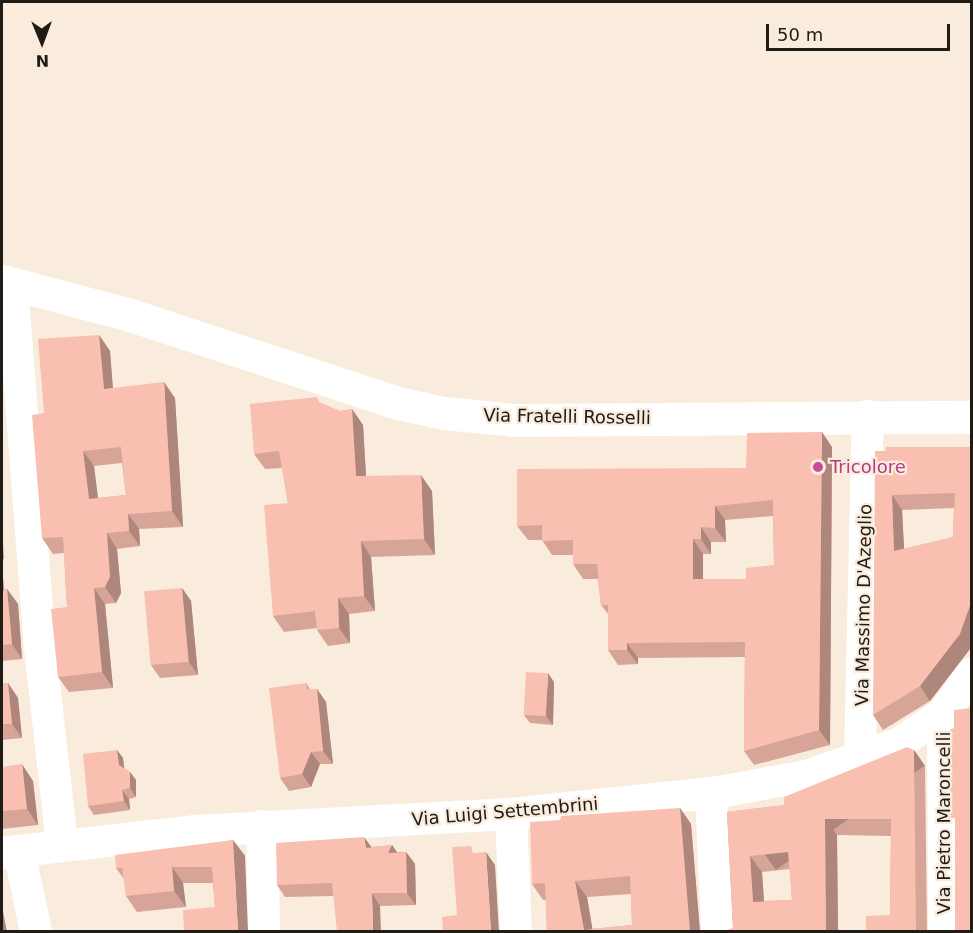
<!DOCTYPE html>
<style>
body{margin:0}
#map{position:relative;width:973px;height:933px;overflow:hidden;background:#faecdd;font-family:"DejaVu Sans",sans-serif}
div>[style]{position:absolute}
.minor>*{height:32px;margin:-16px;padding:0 16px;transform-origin:16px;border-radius:16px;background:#fff}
.major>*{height:33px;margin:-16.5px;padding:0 16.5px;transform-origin:16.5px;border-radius:16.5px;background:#fff}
.wall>*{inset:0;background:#d6a598}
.shaded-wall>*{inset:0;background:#ae867c;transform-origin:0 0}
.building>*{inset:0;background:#f9c0b1;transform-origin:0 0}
.dots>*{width:16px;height:16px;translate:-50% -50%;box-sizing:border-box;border:3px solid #faecdd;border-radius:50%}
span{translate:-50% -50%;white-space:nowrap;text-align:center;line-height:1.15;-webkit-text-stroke:4.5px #faecdd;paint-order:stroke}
.street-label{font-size:18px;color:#1f1b15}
.hotel-label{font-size:18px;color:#b23c85}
.left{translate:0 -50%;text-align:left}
.frame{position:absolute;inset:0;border:3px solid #1f1b15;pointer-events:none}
.north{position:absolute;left:12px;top:12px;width:60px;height:60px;-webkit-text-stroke:4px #faecdd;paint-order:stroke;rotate:179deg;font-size:16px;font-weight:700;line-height:24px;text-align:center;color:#1f1b15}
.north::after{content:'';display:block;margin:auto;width:21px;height:27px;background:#1f1b15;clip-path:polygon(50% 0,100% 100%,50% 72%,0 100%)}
.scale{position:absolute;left:766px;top:24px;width:184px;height:27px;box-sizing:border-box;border:3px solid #1f1b15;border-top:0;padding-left:8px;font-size:18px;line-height:21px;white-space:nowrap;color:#1f1b15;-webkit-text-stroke:4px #faecdd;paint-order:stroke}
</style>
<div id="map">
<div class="minor">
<div style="left:12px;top:284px;width:365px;rotate:85.6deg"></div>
<div style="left:40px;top:648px;width:197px;rotate:83.6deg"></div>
<div style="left:943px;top:714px;width:218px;rotate:89.7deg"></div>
<div style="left:860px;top:758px;width:342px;rotate:-88.7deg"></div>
<div style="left:711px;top:793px;width:139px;rotate:87.5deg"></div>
<div style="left:511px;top:814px;width:118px;rotate:87.6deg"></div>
<div style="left:262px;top:826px;width:106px;rotate:88.9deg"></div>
<div style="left:19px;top:851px;width:83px;rotate:78.1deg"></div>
<div style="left:2px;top:853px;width:195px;rotate:-6.5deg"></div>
<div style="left:196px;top:831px;width:315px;rotate:-3.1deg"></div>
<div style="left:511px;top:814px;width:209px;rotate:-6deg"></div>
<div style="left:719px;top:792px;width:88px;rotate:-10.4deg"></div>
<div style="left:806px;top:776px;width:97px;rotate:-19.2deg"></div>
<div style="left:898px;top:744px;width:54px;rotate:-33.7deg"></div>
<div style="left:943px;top:714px;width:50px;rotate:-54.7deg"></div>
</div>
<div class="major">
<div style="left:2px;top:281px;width:129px;rotate:14.8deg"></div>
<div style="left:127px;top:314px;width:285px;rotate:18.2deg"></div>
<div style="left:398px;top:403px;width:47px;rotate:12.3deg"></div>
<div style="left:444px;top:413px;width:70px;rotate:5.7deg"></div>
<div style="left:514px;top:420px;width:458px;rotate:-0.4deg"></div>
</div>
<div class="wall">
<div style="clip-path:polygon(evenodd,99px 335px,110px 351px,113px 388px,175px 398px,183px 527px,139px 529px,140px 546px,117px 549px,121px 593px,116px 603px,105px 604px,113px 688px,69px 692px,58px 677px,67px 607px,64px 553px,53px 554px,42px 538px,44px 413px,99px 335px,122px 463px,126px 495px,98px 498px,94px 466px,122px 463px)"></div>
<div style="clip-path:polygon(322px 404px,340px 411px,352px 409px,363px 425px,366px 476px,432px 491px,435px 555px,371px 557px,375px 611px,349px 614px,350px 643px,328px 646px,317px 630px,317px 628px,284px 632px,273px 616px,288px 503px,282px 468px,265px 469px,254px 454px)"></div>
<div style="clip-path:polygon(evenodd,832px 447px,830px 745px,754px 765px,744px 751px,745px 657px,638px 658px,638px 664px,618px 665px,608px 650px,608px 614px,601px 605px,598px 579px,583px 579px,573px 564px,573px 555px,552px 555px,542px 540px,528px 540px,517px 526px,832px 447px,773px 516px,774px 565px,746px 579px,703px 579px,703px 554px,711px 554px,711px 542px,726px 542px,725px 520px,773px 516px)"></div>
<div style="clip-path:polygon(evenodd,972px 447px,972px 644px,970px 649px,930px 701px,883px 730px,873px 715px,886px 451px,972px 447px,954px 508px,953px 537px,904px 549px,902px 510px,954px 508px)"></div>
<div style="clip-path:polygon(2px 564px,4px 589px,7px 589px,18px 604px,22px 659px,2px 661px)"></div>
<div style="clip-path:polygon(182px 588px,191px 601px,198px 675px,160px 678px,151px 665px)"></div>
<div style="clip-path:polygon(554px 682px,553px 725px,530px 723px,524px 715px)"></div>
<div style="clip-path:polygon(8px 683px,18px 698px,22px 738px,2px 740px,2px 684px)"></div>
<div style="clip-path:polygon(306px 683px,310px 689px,317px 689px,326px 702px,333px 764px,320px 764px,311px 787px,289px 791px,280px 778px)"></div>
<div style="clip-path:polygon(117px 750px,123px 758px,124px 768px,130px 772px,136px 780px,136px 797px,129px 799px,130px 810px,94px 815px,88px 806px)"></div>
<div style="clip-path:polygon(evenodd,914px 750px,925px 766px,927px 932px,866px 932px,890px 915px,891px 836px,837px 835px,838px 932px,733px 928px,727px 812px,784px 805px,914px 750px,790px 869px,792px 900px,764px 901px,762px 872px,790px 869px)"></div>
<div style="clip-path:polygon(2px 767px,33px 781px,38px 825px,2px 829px)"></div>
<div style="clip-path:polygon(evenodd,680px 808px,691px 824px,700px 932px,547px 932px,546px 900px,543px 900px,532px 884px,680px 808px,631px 894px,632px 925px,592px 929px,587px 897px,631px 894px)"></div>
<div style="clip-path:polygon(233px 840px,245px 856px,215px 907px,213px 883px,183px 883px,186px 907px,137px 912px,126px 896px,124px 879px,116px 868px)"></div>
<div style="clip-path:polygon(392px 845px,397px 852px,406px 852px,415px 864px,416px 905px,380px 906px,333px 896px,285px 897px,277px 885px,372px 847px)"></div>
</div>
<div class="shaded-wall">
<div style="clip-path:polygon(99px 335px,110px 351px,114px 405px,104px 389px)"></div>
<div style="clip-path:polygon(164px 382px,175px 398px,183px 527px,172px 511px)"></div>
<div style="clip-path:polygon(352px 409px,363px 425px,367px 492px,356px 476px)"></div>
<div style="clip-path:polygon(822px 432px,832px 447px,830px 745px,819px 730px)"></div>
<div style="clip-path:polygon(83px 451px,94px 466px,100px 515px,89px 499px)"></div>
<div style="clip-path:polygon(421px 475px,432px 491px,435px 555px,424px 539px)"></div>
<div style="clip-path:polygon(892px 495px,902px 510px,905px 566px,894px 551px)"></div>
<div style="clip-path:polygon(715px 506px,725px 520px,726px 542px,715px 528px)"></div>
<div style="clip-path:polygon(128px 514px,139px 529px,140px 546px,129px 531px)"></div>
<div style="clip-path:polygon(2px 526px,4px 560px,2px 556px)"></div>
<div style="clip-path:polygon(701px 527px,711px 542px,711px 554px,701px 539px)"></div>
<div style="clip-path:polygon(107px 533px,117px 549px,121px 593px,116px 603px,105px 587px)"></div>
<div style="clip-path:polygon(693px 539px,703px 554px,703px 594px,693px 579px)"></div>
<div style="clip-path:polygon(361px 541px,371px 557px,375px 611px,364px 596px)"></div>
<div style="clip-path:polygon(2px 564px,5px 605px,2px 600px)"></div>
<div style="clip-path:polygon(94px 588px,105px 604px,113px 688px,102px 672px)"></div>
<div style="clip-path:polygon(182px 588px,191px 601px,198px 675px,189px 662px)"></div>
<div style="clip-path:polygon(7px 589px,18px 604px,22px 659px,12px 644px)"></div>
<div style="clip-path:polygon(338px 598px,349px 614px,350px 643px,339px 628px)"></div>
<div style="clip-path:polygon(972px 600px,972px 644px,970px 649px,930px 701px,920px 686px)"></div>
<div style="clip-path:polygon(627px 643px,638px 658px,638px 664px,627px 650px)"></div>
<div style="clip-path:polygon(548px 673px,554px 682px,553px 725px,546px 716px)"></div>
<div style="clip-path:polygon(8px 683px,18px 698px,22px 738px,12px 724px)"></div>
<div style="clip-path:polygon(317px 689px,326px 702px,333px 764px,323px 751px)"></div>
<div style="clip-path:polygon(117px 750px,123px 758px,125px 774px,119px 765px)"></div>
<div style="left:914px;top:750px;width:19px;height:182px;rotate:55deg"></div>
<div style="clip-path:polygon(311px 752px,320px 764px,311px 787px,302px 774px)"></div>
<div style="clip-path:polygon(22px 764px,33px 781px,38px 825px,27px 809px)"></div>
<div style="clip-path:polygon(130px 772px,136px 780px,136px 797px,130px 788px)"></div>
<div style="clip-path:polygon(122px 790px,129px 799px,130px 810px,124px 801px)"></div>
<div style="clip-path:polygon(680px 808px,691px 824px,700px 932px,690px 932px)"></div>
<div style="clip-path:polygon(825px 819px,837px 835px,838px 932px,826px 932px)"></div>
<div style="clip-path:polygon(364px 837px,373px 849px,366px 848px)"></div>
<div style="clip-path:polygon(233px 840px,245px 856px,248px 932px,238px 932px)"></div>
<div style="clip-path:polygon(392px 845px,401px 858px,388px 853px)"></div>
<div style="clip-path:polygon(406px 852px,415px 864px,416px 905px,407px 893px)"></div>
<div style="clip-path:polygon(486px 852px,495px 865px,499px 932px,491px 932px)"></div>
<div style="clip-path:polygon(750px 856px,762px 872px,765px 918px,753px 902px)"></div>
<div style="clip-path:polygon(172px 867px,183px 883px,186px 907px,174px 891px)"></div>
<div style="clip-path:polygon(575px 881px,587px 897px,593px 932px,584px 930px)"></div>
<div style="clip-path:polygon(372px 893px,380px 906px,381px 932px,373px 932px)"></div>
<div style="clip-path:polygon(2px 906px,7px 932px,3px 932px,2px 929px)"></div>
</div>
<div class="building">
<div style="clip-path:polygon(evenodd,99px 335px,104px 389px,164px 382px,172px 511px,128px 514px,129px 531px,107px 533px,110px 577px,105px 587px,94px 588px,102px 672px,58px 677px,51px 609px,67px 607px,63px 537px,42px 538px,32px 415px,44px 413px,38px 339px,99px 335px,121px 447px,126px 495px,89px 499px,83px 451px,121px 447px)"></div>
<div style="clip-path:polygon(317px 397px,319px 402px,340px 411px,352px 409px,356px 476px,421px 475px,424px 539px,361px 541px,364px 596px,338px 598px,339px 628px,317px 630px,315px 611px,273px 616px,264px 505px,288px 503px,279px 451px,254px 454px,250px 404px)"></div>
<div style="clip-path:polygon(evenodd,822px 432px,819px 730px,744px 751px,745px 642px,627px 643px,627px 650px,608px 650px,608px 605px,601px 605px,597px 564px,573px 564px,573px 540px,542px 541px,542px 525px,517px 526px,517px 469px,746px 468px,747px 433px,822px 432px,773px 500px,774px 565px,746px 568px,746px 579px,693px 579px,693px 539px,701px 539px,701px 527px,715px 528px,715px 506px,773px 500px)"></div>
<div style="clip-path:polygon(evenodd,886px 447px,972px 447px,972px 600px,960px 634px,920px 686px,873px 715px,875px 451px,886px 451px,886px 447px,955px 493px,953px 537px,894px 551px,892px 495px,955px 493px)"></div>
<div style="left:182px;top:588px;width:74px;height:38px;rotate:85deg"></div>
<div style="clip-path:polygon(7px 589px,12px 644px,2px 645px,2px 590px)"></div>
<div style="left:526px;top:672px;width:22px;height:43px;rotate:3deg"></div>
<div style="clip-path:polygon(8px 683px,12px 724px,2px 724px,2px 684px)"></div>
<div style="clip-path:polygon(306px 683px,307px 689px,317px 689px,323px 751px,311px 752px,302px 774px,280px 778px,269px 688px)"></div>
<div style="clip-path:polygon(972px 708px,972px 932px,955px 932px,955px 818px,950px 818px,950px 730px,954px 728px,954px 710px)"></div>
<div style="clip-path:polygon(evenodd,907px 747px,914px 750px,916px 932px,866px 932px,866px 916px,890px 915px,891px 819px,825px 819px,826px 932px,719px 932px,733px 928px,727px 812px,784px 805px,784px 797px,907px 747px,788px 852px,792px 900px,753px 902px,750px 856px,788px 852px)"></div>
<div style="clip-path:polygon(117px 750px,119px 765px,130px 772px,130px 788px,122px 790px,124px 801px,88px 806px,83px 754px)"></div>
<div style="clip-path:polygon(22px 764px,27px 809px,2px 811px,2px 767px)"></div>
<div style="clip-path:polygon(evenodd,680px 808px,690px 932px,547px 932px,545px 883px,532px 884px,530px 822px,560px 820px,561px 816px,680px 808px,630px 876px,632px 925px,584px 930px,575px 881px,630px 876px)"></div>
<div style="clip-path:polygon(364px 837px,366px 848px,392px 845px,388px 853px,406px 852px,407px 893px,372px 893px,373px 932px,337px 932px,332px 883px,277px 885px,276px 843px)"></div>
<div style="clip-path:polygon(233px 840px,238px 932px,184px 932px,183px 910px,215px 907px,212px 867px,172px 867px,174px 891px,126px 896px,122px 868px,116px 868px,115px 855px)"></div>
<div style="clip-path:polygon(471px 846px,473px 853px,486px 852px,491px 932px,443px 932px,442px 917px,457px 915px,452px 847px)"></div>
</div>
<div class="dots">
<div style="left:818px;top:467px;background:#d1479c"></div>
</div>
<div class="street-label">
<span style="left:567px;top:417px;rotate:1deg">Via Fratelli Rosselli</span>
<span style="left:864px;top:605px;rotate:-89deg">Via Massimo D'Azeglio</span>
<span style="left:505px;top:812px;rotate:-5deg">Via Luigi Settembrini</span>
<span style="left:944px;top:823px;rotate:-90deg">Via Pietro Maroncelli</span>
</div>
<div class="hotel-label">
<span class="left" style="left:830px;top:467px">Tricolore</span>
</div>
<div class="frame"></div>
<div class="north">N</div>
<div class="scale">50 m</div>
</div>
